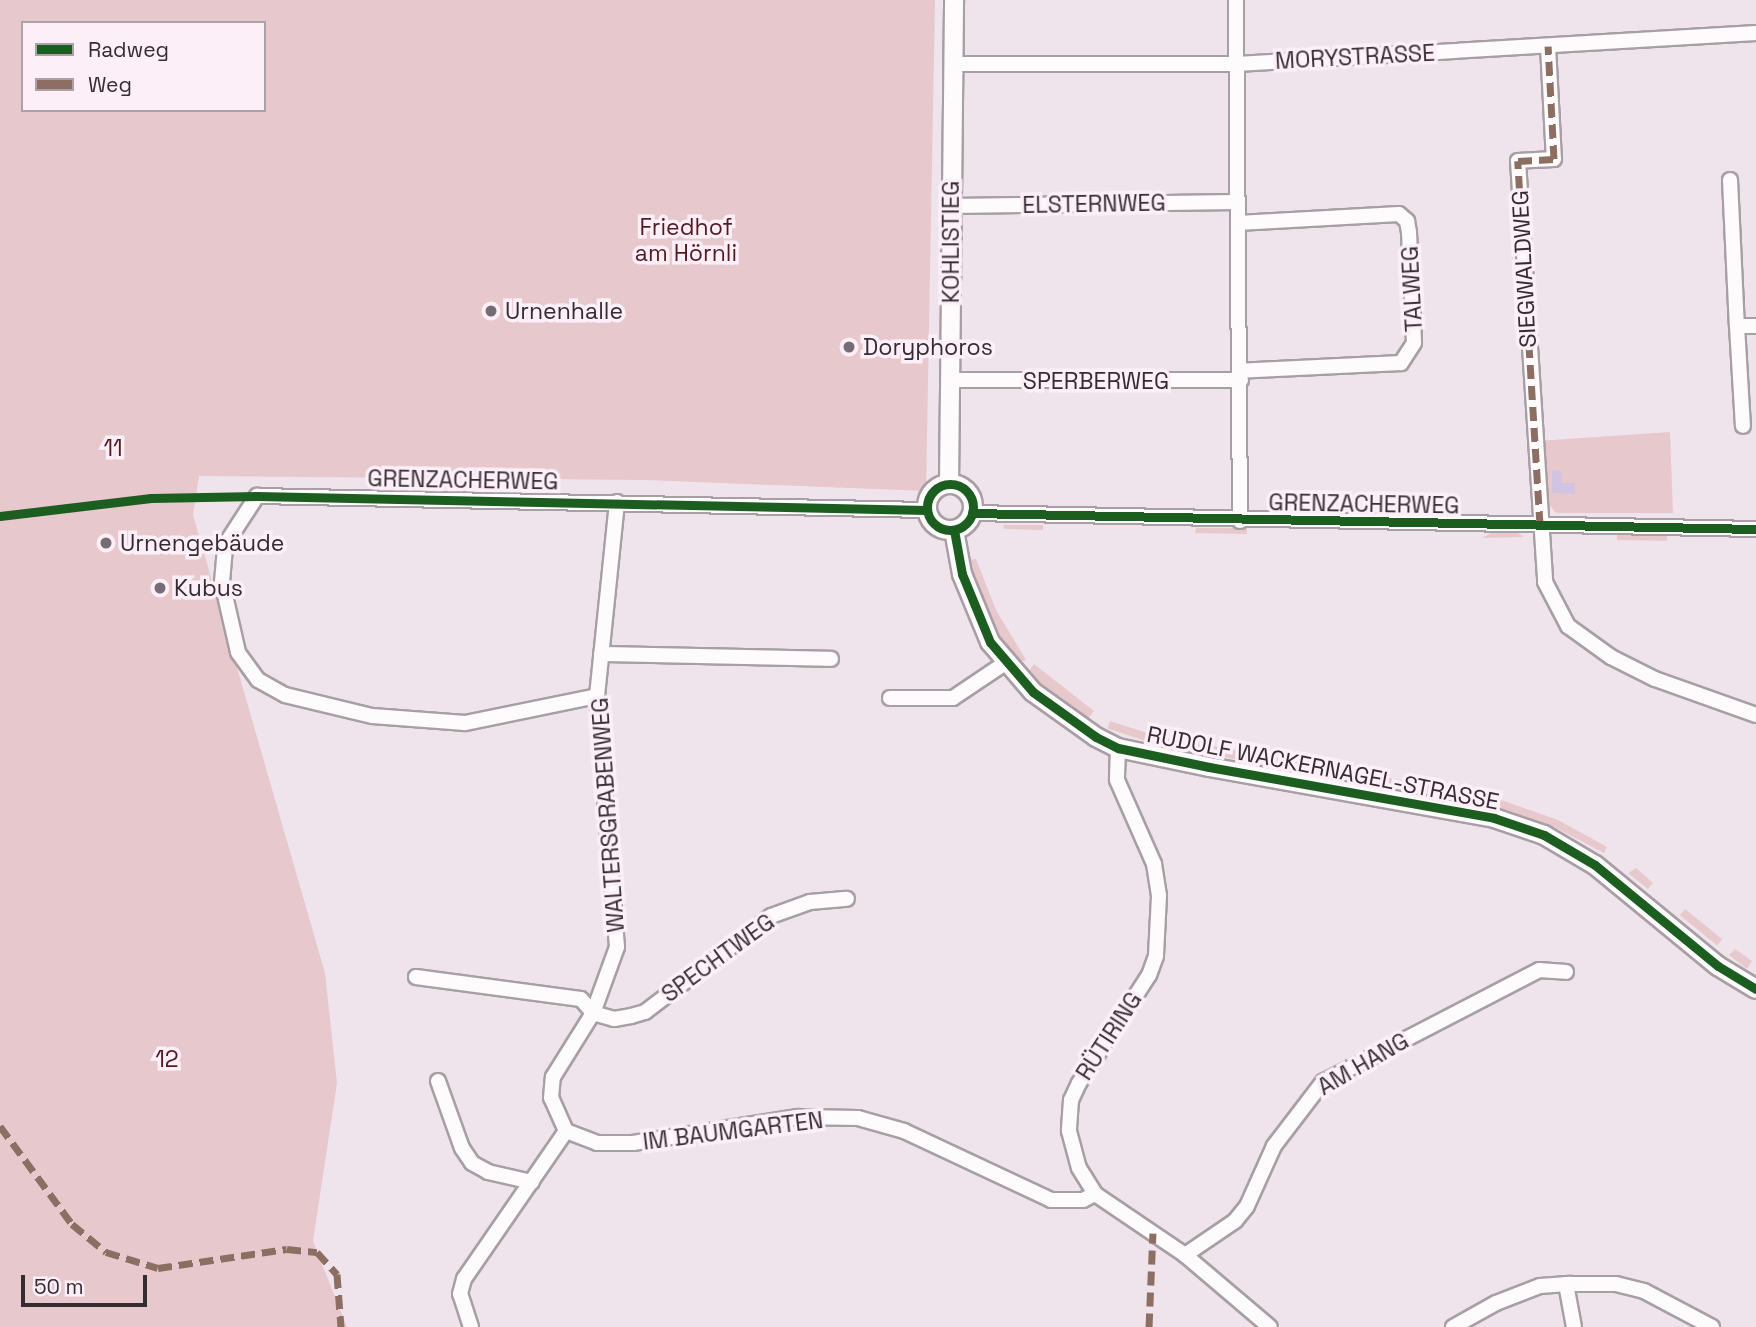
<!DOCTYPE html>
<meta charset="utf-8">
<style>
body{margin:0}
#map{position:relative;width:1756px;height:1327px;overflow:hidden;background:#f0e4ec;font-family:"Space Grotesk",sans-serif}
div>[style]{position:absolute}
.green>*{inset:0;background:#e7c8cd;transform-origin:0 0}
.water>*{inset:0;background:#d0c4e2}
.roads{filter:drop-shadow(2px 0 #a89fa5) drop-shadow(-2px 0 #a89fa5) drop-shadow(0 2px #a89fa5) drop-shadow(0 -2px #a89fa5)}
.minor>*{height:14px;margin:-7px;padding:0 7px;transform-origin:7px;border-radius:7px;background:#fdfbfc}
.tertiary>*{height:18px;margin:-9px;padding:0 9px;transform-origin:9px;border-radius:9px;background:#fdfbfc}
.tertiary>.ring{margin:-9px;padding:0;box-sizing:content-box;background:none;border:18px solid #fdfbfc;border-radius:50%}
.quiet>*{height:7px;margin-top:-3.5px;transform-origin:0;background:repeating-linear-gradient(90deg,#8d6e63 0 14px,transparent 0 21px)}
.cycleway>*{height:9px;margin:-4.5px;padding:0 4.5px;transform-origin:4.5px;border-radius:4.5px;background:#1b5e20}
.cycleway>.ring{margin:-4.5px;padding:0;box-sizing:content-box;background:none;border:9px solid #1b5e20;border-radius:50%}
.dots>*{width:19px;height:19px;translate:-50% -50%;box-sizing:border-box;border:4px solid #fceff8;border-radius:50%}
span{translate:-50% -50%;white-space:nowrap;text-align:center;line-height:1.15;-webkit-text-stroke:7px #fceff8;paint-order:stroke}
.street-label{font-size:23px;color:#352c32}
.park-label{font-size:23px;color:#541a22}
.poi-label{font-size:23px;color:#352c32}
.left{translate:0 -50%;text-align:left}
.legend{position:absolute;left:21px;top:21px;width:245px;height:91px;box-sizing:border-box;background:#fceff8;border:2px solid #aca1a9;margin:0;padding:9px 12px;list-style:none;font-size:21px;color:#352c32}
.legend li{display:flex;align-items:center;gap:14px;height:35px}
.legend b{width:35px;border:2px solid #aca1a9}
.scale{position:absolute;left:21px;top:1275px;width:126px;height:32px;box-sizing:border-box;border:4px solid #352c32;border-top:0;padding-left:9px;font-size:21px;line-height:24px;white-space:nowrap;color:#352c32;-webkit-text-stroke:5px #fceff8;paint-order:stroke}
</style>
<div id="map">
<div class="green">
<div style="clip-path:polygon(evenodd,0 0,935px 0,926px 491px,645px 480px,199px 476px,193px 515px,325px 973px,337px 1083px,313px 1241px,347px 1327px,0 1327px,0 0,23px 23px,264px 23px,264px 110px,23px 110px,23px 23px)"></div>
<div style="clip-path:polygon(1670px 432px,1673px 513px,1556px 513px,1541px 495px,1537px 441px)"></div>
<div style="clip-path:polygon(1003px 525px,1043px 525px,1043px 530px,1004px 529px)"></div>
<div style="clip-path:polygon(1196px 528px,1247px 528px,1247px 534px,1195px 533px)"></div>
<div style="clip-path:polygon(1493px 532px,1518px 533px,1524px 537px,1482px 538px)"></div>
<div style="left:1617px;top:534px;width:50px;height:6px;rotate:1deg"></div>
<div style="clip-path:polygon(976px 559px,996px 610px,1026px 660px,1019px 663px,993px 631px,968px 560px)"></div>
<div style="clip-path:polygon(1034px 664px,1094px 711px,1088px 719px,1043px 686px,1029px 671px)"></div>
<div style="left:1110px;top:721px;width:52px;height:8px;rotate:18deg"></div>
<div style="left:1167px;top:738px;width:74px;height:9px;rotate:10deg"></div>
<div style="left:1273px;top:757px;width:30px;height:9px;rotate:9deg"></div>
<div style="clip-path:polygon(1368px 774px,1493px 797px,1558px 820px,1607px 847px,1604px 853px,1556px 828px,1488px 805px,1367px 783px)"></div>
<div style="clip-path:polygon(1636px 868px,1653px 883px,1648px 889px,1628px 873px)"></div>
<div style="left:1685px;top:909px;width:48px;height:8px;rotate:39deg"></div>
<div style="clip-path:polygon(1735px 949px,1752px 961px,1747px 969px,1729px 955px)"></div>
</div>
<div class="water">
<div style="clip-path:polygon(1552px 470px,1561px 471px,1562px 483px,1575px 483px,1575px 494px,1552px 493px)"></div>
</div>
<div class="roads">
<div class="minor">
<div style="left:1236px;top:0;width:521px;rotate:89.56deg"></div>
<div style="left:1548px;top:46px;width:113px;rotate:87deg"></div>
<div style="left:1554px;top:159px;width:36px;rotate:177deg"></div>
<div style="left:1518px;top:161px;width:422px;rotate:86.3deg"></div>
<div style="left:1545px;top:582px;width:50px;rotate:62.4deg"></div>
<div style="left:1568px;top:626px;width:53px;rotate:35.8deg"></div>
<div style="left:1611px;top:657px;width:49px;rotate:26.6deg"></div>
<div style="left:1655px;top:679px;width:107px;rotate:19.6deg"></div>
<div style="left:954px;top:64px;width:283px"></div>
<div style="left:1237px;top:64px;width:520px;rotate:-3.42deg"></div>
<div style="left:1730px;top:180px;width:146px;rotate:87.3deg"></div>
<div style="left:1737px;top:326px;width:19px"></div>
<div style="left:951px;top:206px;width:285px;rotate:-0.8deg"></div>
<div style="left:1238px;top:223px;width:161px;rotate:-3.2deg"></div>
<div style="left:1399px;top:214px;width:11px;rotate:41deg"></div>
<div style="left:1407px;top:221px;width:11px;rotate:80deg"></div>
<div style="left:1409px;top:232px;width:111px;rotate:87.4deg"></div>
<div style="left:1414px;top:343px;width:24px;rotate:123deg"></div>
<div style="left:1401px;top:363px;width:161px;rotate:177.2deg"></div>
<div style="left:1737px;top:326px;width:100px;rotate:86.6deg"></div>
<div style="left:951px;top:380px;width:290px"></div>
<div style="left:972px;top:513px;width:784px;rotate:1.17deg"></div>
<div style="left:601px;top:654px;width:230px;rotate:1.2deg"></div>
<div style="left:597px;top:696px;width:135px;rotate:168.4deg"></div>
<div style="left:465px;top:723px;width:93px;rotate:-175.7deg"></div>
<div style="left:372px;top:716px;width:89px;rotate:-166.4deg"></div>
<div style="left:285px;top:695px;width:31px;rotate:-151deg"></div>
<div style="left:258px;top:680px;width:34px;rotate:-126deg"></div>
<div style="left:238px;top:652px;width:72px;rotate:-102.9deg"></div>
<div style="left:222px;top:582px;width:37px;rotate:-85deg"></div>
<div style="left:225px;top:545px;width:59px;rotate:-56.9deg"></div>
<div style="left:257px;top:496px;width:670px;rotate:1.2deg"></div>
<div style="left:890px;top:698px;width:63px"></div>
<div style="left:953px;top:698px;width:63px;rotate:-33.9deg"></div>
<div style="left:1118px;top:748px;width:32px;rotate:92deg"></div>
<div style="left:1117px;top:780px;width:92px;rotate:66.2deg"></div>
<div style="left:1154px;top:864px;width:32px;rotate:81deg"></div>
<div style="left:1159px;top:896px;width:60px;rotate:92.9deg"></div>
<div style="left:1156px;top:956px;width:20px;rotate:110deg"></div>
<div style="left:1149px;top:975px;width:129px;rotate:122.9deg"></div>
<div style="left:1079px;top:1083px;width:19px;rotate:115deg"></div>
<div style="left:1071px;top:1100px;width:31px;rotate:94deg"></div>
<div style="left:1069px;top:1131px;width:38px;rotate:75deg"></div>
<div style="left:1079px;top:1168px;width:31px;rotate:58deg"></div>
<div style="left:1095px;top:1194px;width:109px;rotate:34.1deg"></div>
<div style="left:1185px;top:1255px;width:111px;rotate:40.3deg"></div>
<div style="left:416px;top:977px;width:166px;rotate:7.6deg"></div>
<div style="left:581px;top:999px;width:18px;rotate:49deg"></div>
<div style="left:593px;top:1013px;width:22px;rotate:16deg"></div>
<div style="left:614px;top:1019px;width:17px;rotate:-10deg"></div>
<div style="left:631px;top:1016px;width:15px;rotate:-16deg"></div>
<div style="left:645px;top:1012px;width:158px;rotate:-37.3deg"></div>
<div style="left:771px;top:916px;width:41px;rotate:-19.7deg"></div>
<div style="left:810px;top:902px;width:37px;rotate:-5deg"></div>
<div style="left:438px;top:1081px;width:71px;rotate:70.3deg"></div>
<div style="left:462px;top:1148px;width:18px;rotate:56deg"></div>
<div style="left:472px;top:1163px;width:18px;rotate:29deg"></div>
<div style="left:488px;top:1172px;width:45px;rotate:12.8deg"></div>
<div style="left:566px;top:1131px;width:36px;rotate:-114deg"></div>
<div style="left:551px;top:1098px;width:21px;rotate:-85deg"></div>
<div style="left:553px;top:1077px;width:75px;rotate:-58deg"></div>
<div style="left:593px;top:1013px;width:70px;rotate:-70deg"></div>
<div style="left:617px;top:947px;width:252px;rotate:-94.6deg"></div>
<div style="left:597px;top:696px;width:195px;rotate:-84.1deg"></div>
<div style="left:566px;top:1131px;width:33px;rotate:21deg"></div>
<div style="left:597px;top:1143px;width:36px"></div>
<div style="left:633px;top:1143px;width:167px;rotate:-9deg"></div>
<div style="left:798px;top:1117px;width:60px;rotate:1deg"></div>
<div style="left:858px;top:1118px;width:48px;rotate:15.8deg"></div>
<div style="left:904px;top:1131px;width:162px;rotate:25.1deg"></div>
<div style="left:1051px;top:1200px;width:32px"></div>
<div style="left:1083px;top:1200px;width:13px;rotate:-27deg"></div>
<div style="left:1185px;top:1255px;width:60px;rotate:-34.2deg"></div>
<div style="left:1235px;top:1221px;width:19px;rotate:-51deg"></div>
<div style="left:1247px;top:1206px;width:66px;rotate:-65.8deg"></div>
<div style="left:1274px;top:1146px;width:81px;rotate:-52.6deg"></div>
<div style="left:1323px;top:1082px;width:243px;rotate:-27.4deg"></div>
<div style="left:1539px;top:970px;width:27px;rotate:4deg"></div>
<div style="left:1566px;top:1284px;width:44px;rotate:79.5deg"></div>
<div style="left:471px;top:1327px;width:35px;rotate:-108deg"></div>
<div style="left:460px;top:1294px;width:16px;rotate:-75deg"></div>
<div style="left:464px;top:1279px;width:180px;rotate:-55.4deg"></div>
<div style="left:1453px;top:1327px;width:49px;rotate:-29.2deg"></div>
<div style="left:1496px;top:1303px;width:47px;rotate:-21.1deg"></div>
<div style="left:1540px;top:1286px;width:31px;rotate:-4deg"></div>
<div style="left:1571px;top:1284px;width:45px"></div>
<div style="left:1616px;top:1284px;width:29px;rotate:14deg"></div>
<div style="left:1644px;top:1291px;width:77px;rotate:27.9deg"></div>
</div>
<div class="tertiary">
<div style="left:949px;top:484px;width:484px;rotate:-89.4deg"></div>
<div class="ring" style="left:927px;top:484px;width:28px;height:28px"></div>
<div style="left:954px;top:530px;width:45px;rotate:79.7deg"></div>
<div style="left:962px;top:574px;width:74px;rotate:67.6deg"></div>
<div style="left:990px;top:642px;width:66px;rotate:49.3deg"></div>
<div style="left:1033px;top:692px;width:77px;rotate:35.5deg"></div>
<div style="left:1096px;top:737px;width:25px;rotate:27deg"></div>
<div style="left:1118px;top:748px;width:93px;rotate:11.8deg"></div>
<div style="left:1209px;top:767px;width:290px;rotate:10.1deg"></div>
<div style="left:1494px;top:818px;width:53px;rotate:18.8deg"></div>
<div style="left:1544px;top:835px;width:59px;rotate:30.5deg"></div>
<div style="left:1595px;top:865px;width:159px;rotate:39.4deg"></div>
<div style="left:1718px;top:966px;width:44px;rotate:31.2deg"></div>
</div>
</div>
<div class="quiet">
<div style="left:1540px;top:525px;width:365px;rotate:-93.5deg"></div>
<div style="left:1518px;top:161px;width:36px;rotate:-3deg"></div>
<div style="left:1554px;top:159px;width:113px;rotate:-93deg"></div>
<div style="left:0;top:1126px;width:122px;rotate:53.7deg"></div>
<div style="left:72px;top:1224px;width:44px;rotate:39.5deg"></div>
<div style="left:106px;top:1252px;width:54px;rotate:17.1deg"></div>
<div style="left:158px;top:1268px;width:130px;rotate:-8.4deg"></div>
<div style="left:287px;top:1249px;width:30px;rotate:6deg"></div>
<div style="left:317px;top:1252px;width:30px;rotate:48deg"></div>
<div style="left:337px;top:1274px;width:53px;rotate:85.7deg"></div>
<div style="left:1149px;top:1327px;width:94px;rotate:-87.6deg"></div>
</div>
<div class="cycleway">
<div class="ring" style="left:927px;top:484px;width:37px;height:37px"></div>
<div style="left:972px;top:513px;width:784px;rotate:1.17deg"></div>
<div style="left:0;top:516px;width:152px;rotate:-6.8deg"></div>
<div style="left:151px;top:498px;width:106px;rotate:-1.1deg"></div>
<div style="left:257px;top:496px;width:670px;rotate:1.2deg"></div>
<div style="left:954px;top:530px;width:45px;rotate:79.7deg"></div>
<div style="left:962px;top:574px;width:74px;rotate:67.6deg"></div>
<div style="left:990px;top:642px;width:66px;rotate:49.3deg"></div>
<div style="left:1033px;top:692px;width:77px;rotate:35.5deg"></div>
<div style="left:1096px;top:737px;width:25px;rotate:27deg"></div>
<div style="left:1118px;top:748px;width:93px;rotate:11.8deg"></div>
<div style="left:1209px;top:767px;width:290px;rotate:10.1deg"></div>
<div style="left:1494px;top:818px;width:53px;rotate:18.8deg"></div>
<div style="left:1544px;top:835px;width:59px;rotate:30.5deg"></div>
<div style="left:1595px;top:865px;width:159px;rotate:39.4deg"></div>
<div style="left:1718px;top:966px;width:44px;rotate:31.2deg"></div>
</div>
<div class="dots">
<div style="left:491px;top:311px;background:#766c73"></div>
<div style="left:849px;top:347px;background:#766c73"></div>
<div style="left:106px;top:543px;background:#766c73"></div>
<div style="left:160px;top:588px;background:#766c73"></div>
</div>
<div class="street-label">
<span style="left:1355px;top:57px;rotate:-3deg">MORYSTRASSE</span>
<span style="left:1094px;top:204px;rotate:-1deg">ELSTERNWEG</span>
<span style="left:951px;top:242px;rotate:-90deg">KOHLISTIEG</span>
<span style="left:1524px;top:269px;rotate:-93deg">SIEGWALDWEG</span>
<span style="left:1412px;top:289px;rotate:-93deg">TALWEG</span>
<span style="left:1096px;top:381px">SPERBERWEG</span>
<span style="left:463px;top:480px;rotate:1deg">GRENZACHERWEG</span>
<span style="left:1364px;top:504px;rotate:1deg">GRENZACHERWEG</span>
<span style="left:1323px;top:768px;rotate:11deg">RUDOLF WACKERNAGEL-STRASSE</span>
<span style="left:608px;top:815px;rotate:-94deg">WALTERSGRABENWEG</span>
<span style="left:718px;top:958px;rotate:-36deg">SPECHTWEG</span>
<span style="left:1109px;top:1036px;rotate:-57deg">RÜTIRING</span>
<span style="left:1363px;top:1064px;rotate:-30deg">AM HANG</span>
<span style="left:733px;top:1131px;rotate:-7deg">IM BAUMGARTEN</span>
</div>
<div class="park-label">
<span style="left:686px;top:240px">Friedhof<br>am Hörnli</span>
<span style="left:113px;top:448px">11</span>
<span style="left:167px;top:1059px">12</span>
</div>
<div class="poi-label">
<span class="left" style="left:505px;top:311px">Urnenhalle</span>
<span class="left" style="left:863px;top:347px">Doryphoros</span>
<span class="left" style="left:120px;top:543px">Urnengebäude</span>
<span class="left" style="left:174px;top:588px">Kubus</span>
</div>
<ul class="legend">
<li><b style="height:9px;background:#1b5e20"></b>Radweg</li>
<li><b style="height:9px;background:#8d6e63"></b>Weg</li>
</ul>
<div class="scale">50 m</div>
</div>
